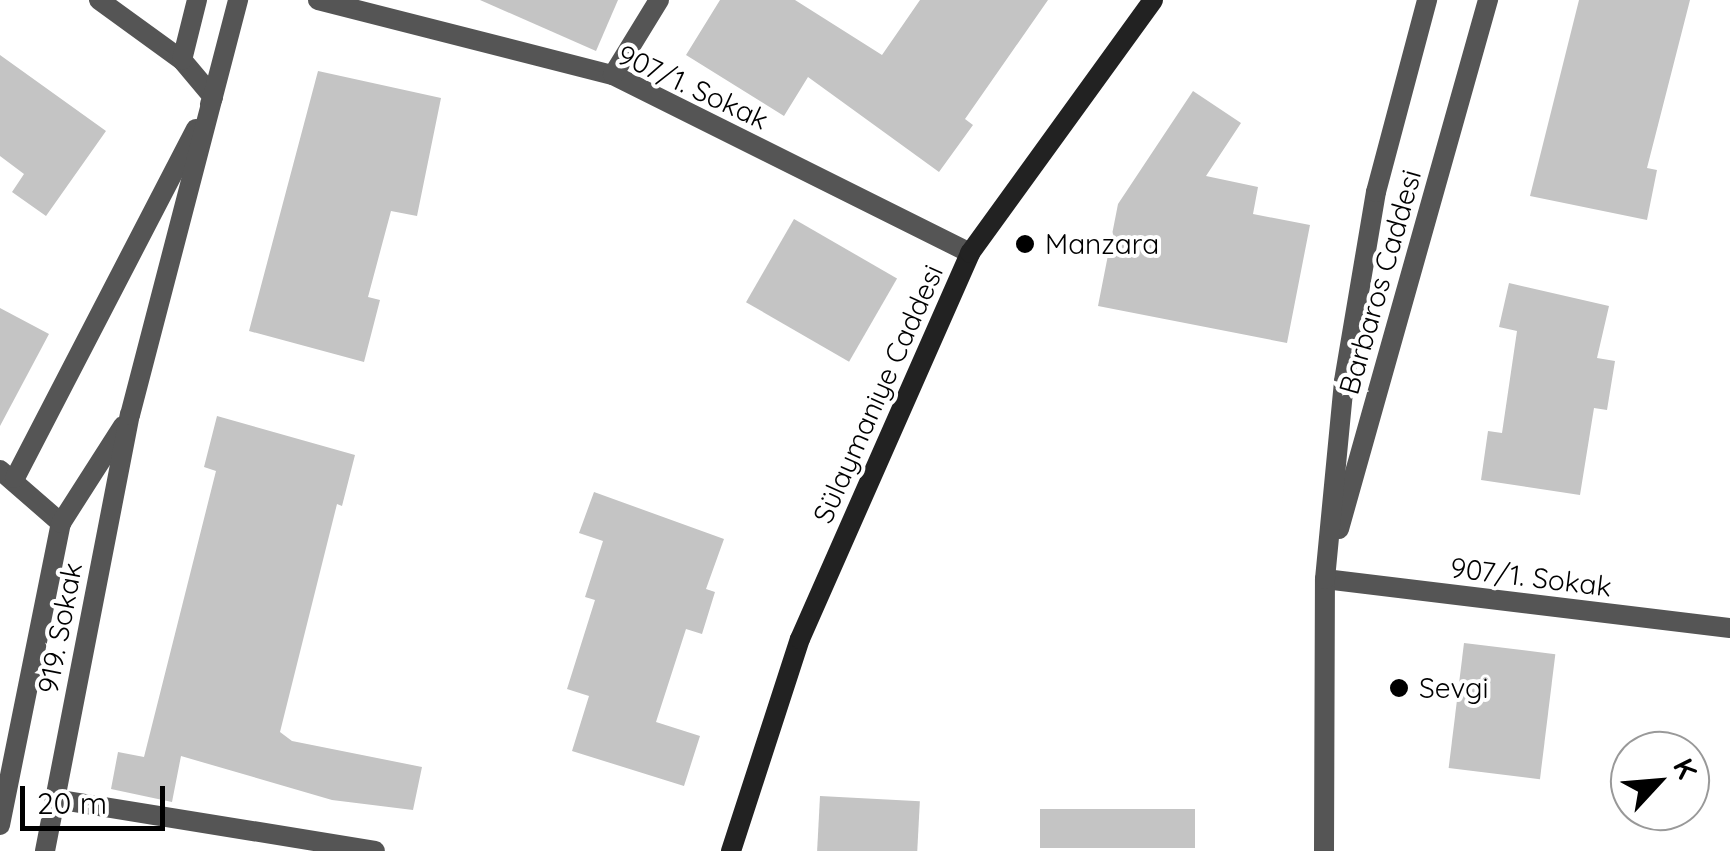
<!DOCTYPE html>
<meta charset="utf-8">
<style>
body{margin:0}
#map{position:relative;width:1730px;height:851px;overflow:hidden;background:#fff;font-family:Quicksand,sans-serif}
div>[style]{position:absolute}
.building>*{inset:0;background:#c4c4c4;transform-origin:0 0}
.minor>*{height:20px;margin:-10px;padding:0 10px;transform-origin:10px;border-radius:10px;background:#555}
.tertiary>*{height:20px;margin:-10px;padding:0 10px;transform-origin:10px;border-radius:10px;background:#555}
.secondary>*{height:20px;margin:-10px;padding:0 10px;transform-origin:10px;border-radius:10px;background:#222}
.dots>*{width:28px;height:28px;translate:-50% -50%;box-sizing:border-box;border:5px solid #fff;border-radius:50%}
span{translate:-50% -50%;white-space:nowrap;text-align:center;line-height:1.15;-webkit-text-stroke:8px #fff;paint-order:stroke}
.street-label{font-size:28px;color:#000}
.poi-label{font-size:28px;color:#000}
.left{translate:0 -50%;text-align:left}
.north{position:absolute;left:1610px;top:731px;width:100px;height:100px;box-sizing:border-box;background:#fff;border:2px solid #999;border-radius:50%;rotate:64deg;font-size:28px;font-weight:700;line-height:40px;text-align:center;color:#000}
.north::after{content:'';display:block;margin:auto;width:35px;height:45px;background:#000;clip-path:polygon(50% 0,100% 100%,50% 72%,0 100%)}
.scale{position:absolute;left:20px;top:786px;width:145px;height:45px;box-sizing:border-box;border:5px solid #000;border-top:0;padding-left:12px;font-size:30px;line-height:35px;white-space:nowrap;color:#000;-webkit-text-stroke:8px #fff;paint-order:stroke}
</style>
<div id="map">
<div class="building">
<div style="clip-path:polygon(480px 0,618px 0,596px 51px)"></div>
<div style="clip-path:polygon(720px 0,795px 0,882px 55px,920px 0,1048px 0,965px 119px,973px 125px,939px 172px,808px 77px,784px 116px,686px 55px)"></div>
<div style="clip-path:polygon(1579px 0,1690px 0,1647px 168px,1657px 170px,1647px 220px,1530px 196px)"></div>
<div style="clip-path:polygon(0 55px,106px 131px,46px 216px,12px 192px,24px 174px,0 156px)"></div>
<div style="clip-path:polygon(318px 71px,441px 98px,417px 216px,391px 211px,368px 297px,380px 300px,364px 362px,249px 331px)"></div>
<div style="clip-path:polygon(1193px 91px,1241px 123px,1206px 176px,1258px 187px,1253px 214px,1310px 225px,1287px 343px,1098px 306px,1118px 204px)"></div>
<div style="left:794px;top:219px;width:119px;height:96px;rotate:30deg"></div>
<div style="clip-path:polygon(1509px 283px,1609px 306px,1597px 358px,1615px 361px,1607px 410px,1594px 408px,1580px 495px,1481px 480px,1488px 431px,1502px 433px,1517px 331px,1499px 327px)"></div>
<div style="clip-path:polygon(0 308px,49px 334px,0 426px)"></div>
<div style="clip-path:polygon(217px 416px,355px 455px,342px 506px,337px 504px,280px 732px,292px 741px,422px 767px,413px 810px,332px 800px,181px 756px,172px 802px,111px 789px,118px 752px,144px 757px,216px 471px,204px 467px)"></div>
<div style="clip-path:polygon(594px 492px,724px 539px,706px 589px,715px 592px,702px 634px,686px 629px,656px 722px,700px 736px,684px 786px,572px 751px,589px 696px,567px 689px,595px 600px,585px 597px,603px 541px,579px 533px)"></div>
<div style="left:1464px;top:643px;width:92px;height:126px;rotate:7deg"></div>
<div style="left:820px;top:796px;width:100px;height:55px;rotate:3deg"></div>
<div style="left:1195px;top:809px;width:39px;height:155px;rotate:90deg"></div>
</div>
<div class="minor">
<div style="left:99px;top:0;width:102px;rotate:35.9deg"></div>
<div style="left:182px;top:60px;width:48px;rotate:50deg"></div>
<div style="left:213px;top:97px;width:8px;rotate:113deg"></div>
<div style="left:318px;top:0;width:304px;rotate:14.3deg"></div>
<div style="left:613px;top:75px;width:399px;rotate:26.5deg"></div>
<div style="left:182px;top:60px;width:62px;rotate:-76deg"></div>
<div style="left:613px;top:75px;width:88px;rotate:-58.5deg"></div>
<div style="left:0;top:470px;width:81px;rotate:41deg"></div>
<div style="left:15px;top:478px;width:393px;rotate:-62.6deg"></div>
<div style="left:1325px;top:579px;width:408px;rotate:6.9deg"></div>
<div style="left:55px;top:799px;width:324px;rotate:9.2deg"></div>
<div style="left:0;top:825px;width:308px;rotate:-78.6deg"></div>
<div style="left:61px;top:523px;width:115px;rotate:-57.4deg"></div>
<div style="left:45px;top:851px;width:444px;rotate:-79deg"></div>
<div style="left:130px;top:415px;width:429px;rotate:-75.4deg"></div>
</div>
<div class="tertiary">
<div style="left:1339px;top:529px;width:550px;rotate:-74.27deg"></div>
<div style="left:1324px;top:851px;width:272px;rotate:-89.8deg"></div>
<div style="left:1325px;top:579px;width:199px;rotate:-84.5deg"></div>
<div style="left:1344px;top:381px;width:192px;rotate:-80.4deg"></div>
<div style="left:1376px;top:192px;width:199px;rotate:-75.1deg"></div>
</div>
<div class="secondary">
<div style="left:731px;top:851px;width:223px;rotate:-72deg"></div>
<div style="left:800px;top:639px;width:422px;rotate:-66.2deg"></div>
<div style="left:970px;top:253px;width:312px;rotate:-54.1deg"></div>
</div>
<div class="dots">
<div style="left:1025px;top:244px;background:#000"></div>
<div style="left:1399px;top:688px;background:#000"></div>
</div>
<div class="street-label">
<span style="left:693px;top:87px;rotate:25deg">907/1. Sokak</span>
<span style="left:1380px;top:282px;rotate:-74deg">Barbaros Caddesi</span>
<span style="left:878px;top:394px;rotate:-66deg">Sülaymaniye Caddesi</span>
<span style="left:1531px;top:577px;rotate:7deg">907/1. Sokak</span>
<span style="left:60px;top:628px;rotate:-79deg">919. Sokak</span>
</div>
<div class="poi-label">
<span class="left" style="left:1045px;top:244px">Manzara</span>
<span class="left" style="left:1419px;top:688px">Sevgi</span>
</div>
<div class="north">K</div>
<div class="scale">20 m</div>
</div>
